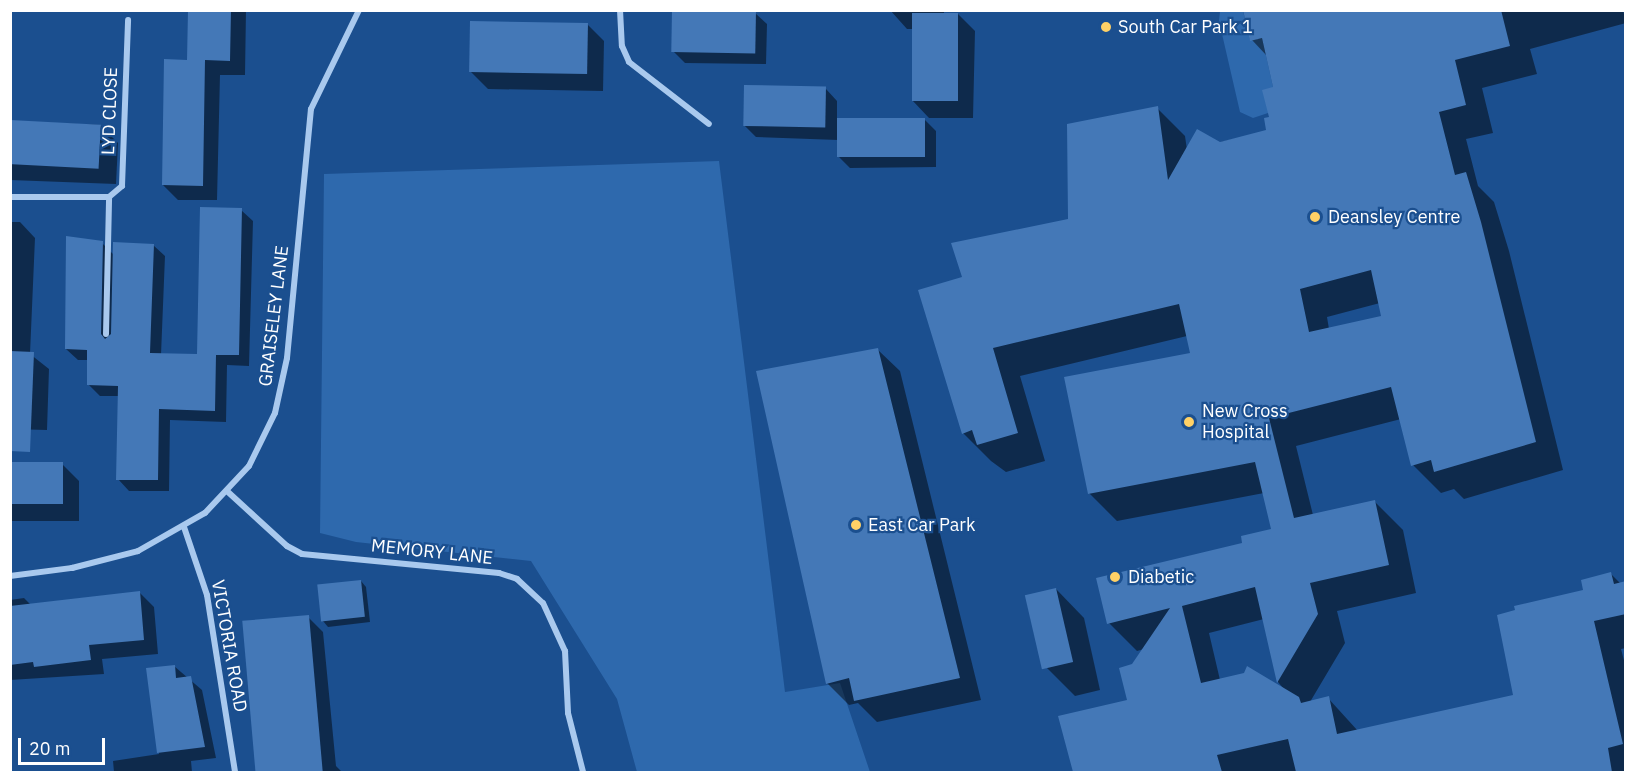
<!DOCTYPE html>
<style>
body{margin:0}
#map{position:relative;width:1636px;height:783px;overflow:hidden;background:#1b4f8f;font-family:"IBM Plex Sans",sans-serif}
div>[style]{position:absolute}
.green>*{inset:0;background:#2e69ad}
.shadow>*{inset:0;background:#0007}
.building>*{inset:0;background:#4478b7;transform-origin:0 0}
.street>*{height:6px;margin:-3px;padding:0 3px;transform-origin:3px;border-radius:3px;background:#a9c9ee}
.dots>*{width:16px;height:16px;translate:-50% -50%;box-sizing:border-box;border:3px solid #1b4f8f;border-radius:50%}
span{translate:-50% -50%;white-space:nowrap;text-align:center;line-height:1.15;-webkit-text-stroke:4.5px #1b4f8f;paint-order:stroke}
.poi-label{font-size:18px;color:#fff}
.left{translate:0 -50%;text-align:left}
.street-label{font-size:18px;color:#fff}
.frame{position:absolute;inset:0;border:12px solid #fff;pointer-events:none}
.scale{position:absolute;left:18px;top:738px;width:87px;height:27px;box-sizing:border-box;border:3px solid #fff;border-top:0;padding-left:8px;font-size:18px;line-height:21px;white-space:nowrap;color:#fff;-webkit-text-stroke:4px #1b4f8f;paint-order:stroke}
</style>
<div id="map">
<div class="green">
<div style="clip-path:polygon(1220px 11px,1243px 11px,1250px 40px,1262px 38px,1273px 87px,1268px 113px,1253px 118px,1240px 112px,1219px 21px)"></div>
<div style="clip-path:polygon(719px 161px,785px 692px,840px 683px,870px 772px,637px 772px,617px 699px,531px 561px,356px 542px,320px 533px,324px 174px)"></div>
</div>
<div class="shadow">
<div style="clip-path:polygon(190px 10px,246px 10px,245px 75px,220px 75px,217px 200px,178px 200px,163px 185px,189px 61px)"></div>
<div style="clip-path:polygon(890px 10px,944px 10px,944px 14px,958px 14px,975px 31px,973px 118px,929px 118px,912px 100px,913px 29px,907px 29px)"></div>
<div style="clip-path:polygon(evenodd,1248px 10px,1623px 10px,1626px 23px,1530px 49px,1537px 74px,1482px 88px,1493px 133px,1466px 139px,1478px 186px,1494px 202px,1509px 251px,1563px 470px,1464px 499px,1454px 489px,1441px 493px,1413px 465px,1401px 419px,1296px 446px,1313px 515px,1375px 502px,1403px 530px,1416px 593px,1337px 611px,1345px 643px,1310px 702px,1328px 698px,1358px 731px,1515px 696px,1585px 592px,1611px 574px,1621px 584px,1626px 583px,1626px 648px,1621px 649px,1626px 668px,1626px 772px,1074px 772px,1060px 717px,1129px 701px,1133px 666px,1144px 649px,1137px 651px,1109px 623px,1273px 530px,1264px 493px,1117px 521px,1089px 493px,1191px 354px,1187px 336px,1020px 376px,1045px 461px,1006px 472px,991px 461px,963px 433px,964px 278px,1070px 221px,1157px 108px,1185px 136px,1187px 150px,1268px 131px,1275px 88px,1267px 56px,1252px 40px,1248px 10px,1380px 303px,1383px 317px,1329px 329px,1327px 317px,1380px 303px,1248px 10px,1264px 619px,1278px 682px,1283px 688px,1220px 680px,1209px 633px,1264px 619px)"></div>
<div style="clip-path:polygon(755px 13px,767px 24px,766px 64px,685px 63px,673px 51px)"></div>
<div style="clip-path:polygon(587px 24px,604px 41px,603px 91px,488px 89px,471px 72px)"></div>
<div style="clip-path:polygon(826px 89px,837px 101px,837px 120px,924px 119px,936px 131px,936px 167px,850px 168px,839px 157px,838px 140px,756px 137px,744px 125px)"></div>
<div style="clip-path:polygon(10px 121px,100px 125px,118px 143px,116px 184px,10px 180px)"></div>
<div style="clip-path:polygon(241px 210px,253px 221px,249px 366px,227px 365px,226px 422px,170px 420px,169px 491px,129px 491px,118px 479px,119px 396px,100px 396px,88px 384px,89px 360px,78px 360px,66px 349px,102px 243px,114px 255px,153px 245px,165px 256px,161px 355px,198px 355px)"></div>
<div style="clip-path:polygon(10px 222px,20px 222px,35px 238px,30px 354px,49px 369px,47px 430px,10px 429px)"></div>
<div style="clip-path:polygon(878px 350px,900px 371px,981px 700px,877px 722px,858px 703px,849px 705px,827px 683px)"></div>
<div style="clip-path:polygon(10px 463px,62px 464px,79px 481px,79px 521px,10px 521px)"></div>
<div style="clip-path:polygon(361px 581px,366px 587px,370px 622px,328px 627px,323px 621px)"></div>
<div style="clip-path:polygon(1056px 589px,1084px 618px,1100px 690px,1075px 696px,1047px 668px)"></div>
<div style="clip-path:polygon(140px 593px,154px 607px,158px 654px,102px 659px,104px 674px,10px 680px,10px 600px,24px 598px,31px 605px)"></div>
<div style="clip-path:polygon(308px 617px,323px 632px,336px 766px,342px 772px,263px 772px,243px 625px)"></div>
<div style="clip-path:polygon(174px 666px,202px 690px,216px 758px,191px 761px,192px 772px,114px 772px,113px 761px,159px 754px,147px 670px)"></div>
</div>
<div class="building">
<div style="clip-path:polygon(188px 10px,231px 10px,230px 61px,205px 60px,203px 186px,162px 185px,164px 59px,187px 60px)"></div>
<div style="left:672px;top:10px;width:84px;height:42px;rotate:1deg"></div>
<div style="clip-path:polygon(evenodd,1243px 10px,1501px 10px,1510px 46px,1455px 60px,1466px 105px,1439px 112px,1455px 175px,1466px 172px,1481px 222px,1536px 442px,1434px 472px,1431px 460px,1411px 466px,1391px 387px,1269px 418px,1294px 518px,1375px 500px,1389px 565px,1310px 583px,1318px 614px,1277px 683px,1255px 587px,1182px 606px,1201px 683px,1244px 673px,1247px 666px,1299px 697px,1301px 703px,1329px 696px,1337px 734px,1513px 695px,1497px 615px,1515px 610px,1514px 606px,1583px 590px,1581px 580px,1611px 572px,1614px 584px,1626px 581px,1626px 614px,1594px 621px,1623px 744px,1608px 748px,1612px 772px,1296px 772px,1288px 739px,1217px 755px,1222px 772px,1073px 772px,1058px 716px,1127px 700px,1119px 668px,1132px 664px,1170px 608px,1107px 624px,1096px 578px,1242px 543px,1241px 536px,1271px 529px,1255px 462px,1088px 494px,1064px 377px,1190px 353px,1179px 304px,993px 348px,1018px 433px,977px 445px,972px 430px,962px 434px,918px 290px,962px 277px,951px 243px,1068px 219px,1067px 124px,1158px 106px,1168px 180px,1197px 129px,1220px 142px,1266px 130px,1264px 118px,1269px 117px,1262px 90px,1273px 87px,1262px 38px,1250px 41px,1243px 10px,1371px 270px,1381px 316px,1309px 332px,1300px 289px,1371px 270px)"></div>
<div style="left:912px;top:13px;width:46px;height:88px"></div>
<div style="left:470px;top:21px;width:118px;height:51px;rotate:1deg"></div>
<div style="left:744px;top:85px;width:82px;height:41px;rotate:1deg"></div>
<div style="left:837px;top:118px;width:88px;height:39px"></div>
<div style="left:10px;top:120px;width:91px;height:44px;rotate:3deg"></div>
<div style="clip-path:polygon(200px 207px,242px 208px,239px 355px,216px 355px,215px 411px,159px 409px,158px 480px,116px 480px,118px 386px,87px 385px,87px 350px,65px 349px,66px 236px,103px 241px,101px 334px,105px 339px,111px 334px,113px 242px,154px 244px,150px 353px,197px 354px)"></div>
<div style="clip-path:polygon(878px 348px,960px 678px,854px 701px,849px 678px,826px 684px,756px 371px)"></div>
<div style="clip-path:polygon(10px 351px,34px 352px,30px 452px,10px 451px)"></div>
<div style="left:10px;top:462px;width:53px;height:42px"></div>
<div style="left:361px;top:580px;width:37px;height:44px;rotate:84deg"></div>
<div style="left:1056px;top:588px;width:76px;height:32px;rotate:77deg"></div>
<div style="clip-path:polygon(140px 591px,144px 640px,89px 645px,91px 660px,34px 667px,33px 662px,10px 665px,10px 606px)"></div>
<div style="left:309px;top:615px;width:158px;height:67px;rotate:85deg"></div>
<div style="clip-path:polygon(175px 665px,176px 678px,191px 676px,205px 747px,157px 753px,146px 668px)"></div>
</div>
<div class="street">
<div style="left:620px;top:10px;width:36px;rotate:87deg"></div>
<div style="left:622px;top:46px;width:17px;rotate:66deg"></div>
<div style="left:629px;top:62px;width:101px;rotate:37.8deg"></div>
<div style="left:10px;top:197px;width:99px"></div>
<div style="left:109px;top:197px;width:17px;rotate:-40deg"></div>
<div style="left:122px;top:186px;width:166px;rotate:-87.9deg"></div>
<div style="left:106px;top:334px;width:137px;rotate:-88.7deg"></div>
<div style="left:228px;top:492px;width:80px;rotate:42.5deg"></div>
<div style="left:287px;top:546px;width:17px;rotate:28deg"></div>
<div style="left:302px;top:554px;width:198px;rotate:5.5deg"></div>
<div style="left:499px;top:573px;width:19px;rotate:18deg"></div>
<div style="left:517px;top:579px;width:35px;rotate:43deg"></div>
<div style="left:543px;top:603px;width:53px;rotate:65.4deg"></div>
<div style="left:565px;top:651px;width:62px;rotate:87.2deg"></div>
<div style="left:568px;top:713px;width:61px;rotate:75.7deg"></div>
<div style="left:184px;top:527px;width:72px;rotate:71.3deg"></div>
<div style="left:207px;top:595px;width:179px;rotate:81deg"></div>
<div style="left:10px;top:576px;width:63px;rotate:-7.4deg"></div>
<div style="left:72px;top:568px;width:68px;rotate:-14.4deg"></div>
<div style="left:138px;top:551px;width:77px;rotate:-29.6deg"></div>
<div style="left:205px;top:513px;width:64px;rotate:-46.9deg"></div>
<div style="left:249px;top:466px;width:59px;rotate:-63.9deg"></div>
<div style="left:275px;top:413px;width:56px;rotate:-77.7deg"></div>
<div style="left:287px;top:358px;width:250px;rotate:-84.5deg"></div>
<div style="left:311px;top:109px;width:110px;rotate:-64.1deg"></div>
</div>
<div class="dots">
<div style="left:1106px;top:27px;background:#ffd166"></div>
<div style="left:1315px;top:217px;background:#ffd166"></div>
<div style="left:1189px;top:422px;background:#ffd166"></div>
<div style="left:856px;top:525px;background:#ffd166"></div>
<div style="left:1115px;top:577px;background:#ffd166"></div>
</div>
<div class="poi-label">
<span class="left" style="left:1118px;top:27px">South Car Park 1</span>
<span class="left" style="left:1328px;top:217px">Deansley Centre</span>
<span class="left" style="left:1202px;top:422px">New Cross<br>Hospital</span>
<span class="left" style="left:868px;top:525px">East Car Park</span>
<span class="left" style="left:1128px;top:577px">Diabetic</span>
</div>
<div class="street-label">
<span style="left:110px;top:111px;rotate:-88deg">LYD CLOSE</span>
<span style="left:274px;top:316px;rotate:-83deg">GRAISELEY LANE</span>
<span style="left:432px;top:552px;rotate:6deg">MEMORY LANE</span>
<span style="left:229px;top:646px;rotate:80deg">VICTORIA ROAD</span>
</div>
<div class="frame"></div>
<div class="scale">20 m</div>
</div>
